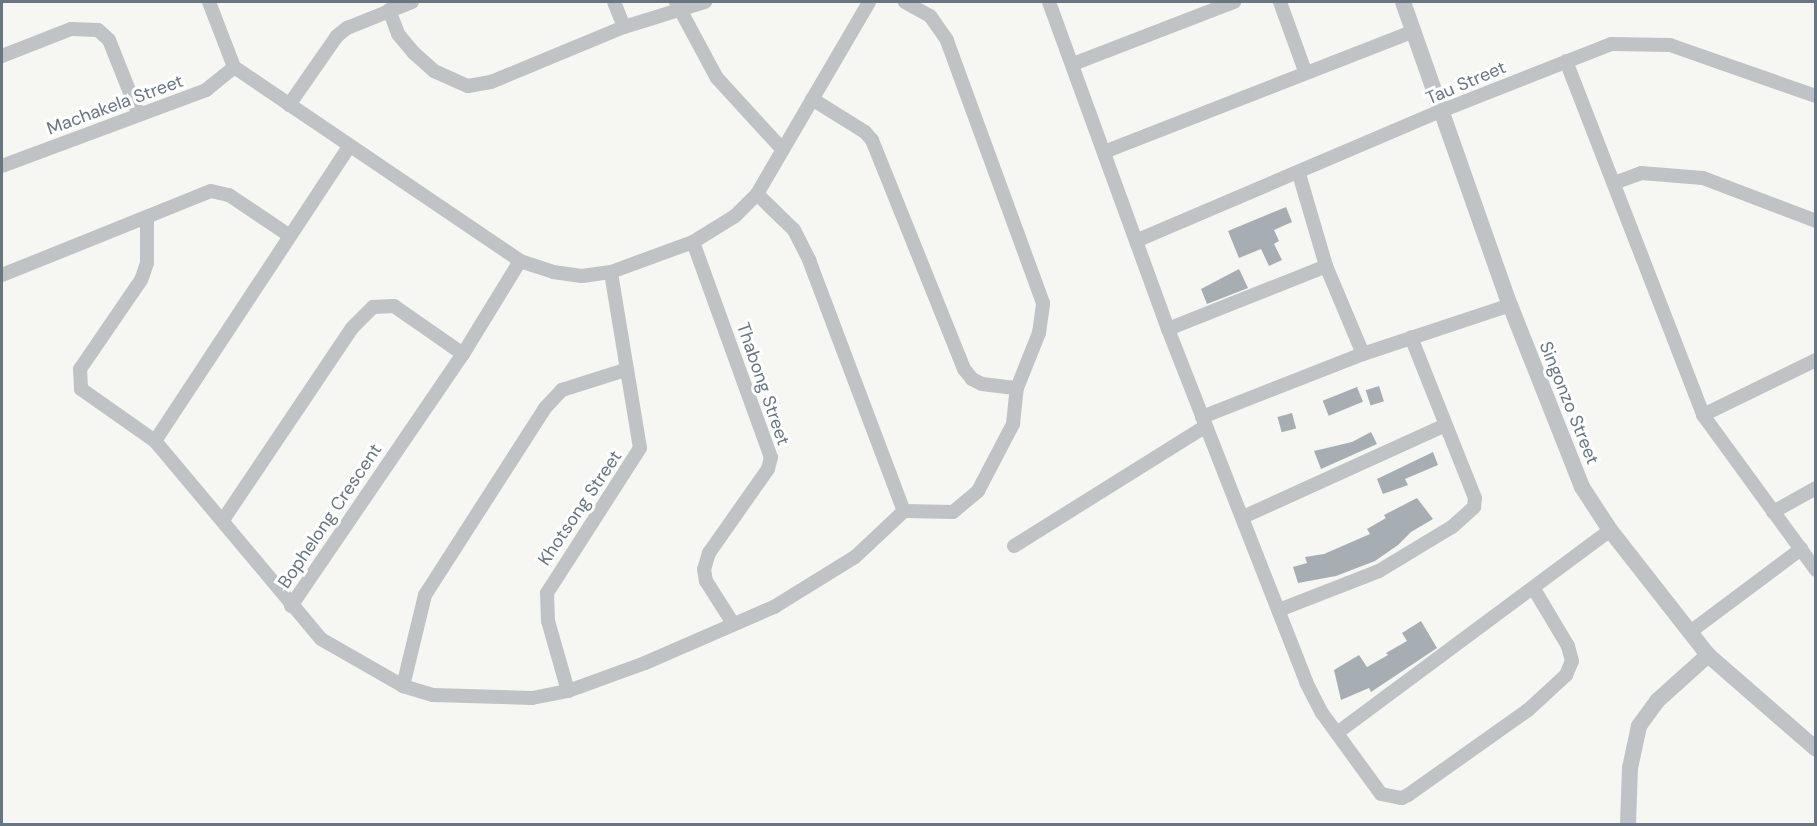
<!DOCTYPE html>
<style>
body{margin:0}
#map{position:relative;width:1817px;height:826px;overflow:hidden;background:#f6f6f3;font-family:"DM Sans",sans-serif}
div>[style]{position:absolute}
.building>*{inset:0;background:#a7aeb3;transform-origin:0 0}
.minor>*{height:14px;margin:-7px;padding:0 7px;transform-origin:7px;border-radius:7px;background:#bfc3c6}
.tertiary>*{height:16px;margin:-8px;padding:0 8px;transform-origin:8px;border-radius:8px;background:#bfc3c6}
span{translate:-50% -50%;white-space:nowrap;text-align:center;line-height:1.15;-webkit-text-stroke:6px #fff;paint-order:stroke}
.street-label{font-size:18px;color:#677682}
.frame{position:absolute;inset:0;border:3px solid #677682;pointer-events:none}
</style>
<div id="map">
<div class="building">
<div style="clip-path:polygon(1286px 207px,1292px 222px,1274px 230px,1279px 241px,1274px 244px,1282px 260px,1269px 266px,1261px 249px,1239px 258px,1228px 231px)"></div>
<div style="clip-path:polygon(1239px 269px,1248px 288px,1207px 304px,1201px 289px)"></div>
<div style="left:1379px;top:386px;width:16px;height:14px;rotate:72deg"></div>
<div style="left:1357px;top:387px;width:16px;height:37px;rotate:68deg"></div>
<div style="left:1292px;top:413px;width:16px;height:15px;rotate:75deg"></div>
<div style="clip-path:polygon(1371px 432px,1377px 444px,1321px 469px,1314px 451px,1352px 442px)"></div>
<div style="clip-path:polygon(1433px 452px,1438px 465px,1405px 479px,1408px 485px,1383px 494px,1377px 479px)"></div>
<div style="clip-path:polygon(1417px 498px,1433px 519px,1411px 532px,1398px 545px,1375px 561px,1336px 576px,1298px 583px,1293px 567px,1307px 563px,1305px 557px,1324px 554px,1370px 534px,1367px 529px,1386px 518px,1384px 515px)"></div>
<div style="clip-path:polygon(1421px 621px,1437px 648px,1371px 692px,1369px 688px,1341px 700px,1334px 670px,1359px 655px,1367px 667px,1388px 655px,1386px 653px,1407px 641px,1402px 633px)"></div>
</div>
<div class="minor">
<div style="left:209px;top:2px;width:70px;rotate:69deg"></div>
<div style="left:234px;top:67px;width:346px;rotate:34.1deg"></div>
<div style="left:520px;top:261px;width:35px;rotate:18deg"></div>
<div style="left:553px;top:272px;width:29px;rotate:8deg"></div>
<div style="left:582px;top:276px;width:29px;rotate:-8deg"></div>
<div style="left:611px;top:272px;width:87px;rotate:-20.1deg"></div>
<div style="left:693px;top:242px;width:49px;rotate:-31.8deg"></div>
<div style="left:735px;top:216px;width:31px;rotate:-45deg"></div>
<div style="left:757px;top:194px;width:222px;rotate:-59.7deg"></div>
<div style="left:614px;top:2px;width:27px;rotate:68deg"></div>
<div style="left:676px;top:2px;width:86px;rotate:61.7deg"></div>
<div style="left:717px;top:78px;width:96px;rotate:47.5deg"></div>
<div style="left:1049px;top:2px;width:348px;rotate:70deg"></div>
<div style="left:1168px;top:329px;width:379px;rotate:68.6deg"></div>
<div style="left:1306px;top:682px;width:35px;rotate:63deg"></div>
<div style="left:1322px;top:713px;width:100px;rotate:53.9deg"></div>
<div style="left:1381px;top:794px;width:21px;rotate:11deg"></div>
<div style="left:1402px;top:798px;width:7px;rotate:-27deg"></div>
<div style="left:1408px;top:795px;width:147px;rotate:-35.3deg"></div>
<div style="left:1528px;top:710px;width:52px;rotate:-42.6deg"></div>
<div style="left:1566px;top:675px;width:15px;rotate:-67deg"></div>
<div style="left:1572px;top:661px;width:16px;rotate:-105deg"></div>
<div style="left:1568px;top:646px;width:66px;rotate:-120.8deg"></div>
<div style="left:1280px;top:2px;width:73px;rotate:70.1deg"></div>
<div style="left:389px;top:10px;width:26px;rotate:69deg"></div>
<div style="left:398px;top:34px;width:25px;rotate:50deg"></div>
<div style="left:414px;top:53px;width:27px;rotate:42deg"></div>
<div style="left:434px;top:71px;width:37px;rotate:24deg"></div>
<div style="left:468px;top:86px;width:23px;rotate:-10deg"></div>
<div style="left:491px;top:82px;width:144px;rotate:-22.5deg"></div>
<div style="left:624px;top:27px;width:85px;rotate:-17.2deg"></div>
<div style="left:2px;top:56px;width:74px;rotate:-21.4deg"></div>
<div style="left:71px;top:29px;width:27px;rotate:2deg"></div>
<div style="left:98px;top:30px;width:15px;rotate:42deg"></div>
<div style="left:109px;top:40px;width:79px;rotate:68.3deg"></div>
<div style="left:1566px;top:61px;width:380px;rotate:68.8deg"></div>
<div style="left:1703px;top:415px;width:192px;rotate:53.9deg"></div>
<div style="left:1073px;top:64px;width:173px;rotate:-21.1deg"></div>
<div style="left:812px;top:99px;width:62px;rotate:31.9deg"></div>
<div style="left:865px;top:132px;width:11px;rotate:49deg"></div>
<div style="left:872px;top:140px;width:247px;rotate:68.1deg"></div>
<div style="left:964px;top:369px;width:13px;rotate:51deg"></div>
<div style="left:972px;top:379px;width:11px;rotate:27deg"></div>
<div style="left:982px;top:384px;width:35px;rotate:7deg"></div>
<div style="left:289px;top:105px;width:84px;rotate:-55.2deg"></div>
<div style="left:337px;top:36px;width:13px;rotate:-39deg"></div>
<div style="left:347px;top:28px;width:70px;rotate:-21.8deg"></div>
<div style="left:1104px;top:152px;width:333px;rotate:-21.3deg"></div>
<div style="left:2px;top:166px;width:218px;rotate:-20.4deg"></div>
<div style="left:206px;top:90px;width:36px;rotate:-39deg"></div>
<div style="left:1299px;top:174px;width:96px;rotate:73.6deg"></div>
<div style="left:1326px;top:266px;width:95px;rotate:67.2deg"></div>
<div style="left:1614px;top:183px;width:29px;rotate:-20deg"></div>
<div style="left:1641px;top:173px;width:62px;rotate:4.6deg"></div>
<div style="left:1703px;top:178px;width:121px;rotate:20.8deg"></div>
<div style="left:757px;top:194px;width:52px;rotate:44.2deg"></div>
<div style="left:794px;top:230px;width:34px;rotate:63deg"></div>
<div style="left:809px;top:260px;width:268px;rotate:69.3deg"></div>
<div style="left:147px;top:217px;width:46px;rotate:90deg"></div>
<div style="left:147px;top:263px;width:18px;rotate:109deg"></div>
<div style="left:141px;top:280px;width:108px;rotate:124.4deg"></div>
<div style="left:80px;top:369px;width:20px;rotate:87deg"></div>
<div style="left:81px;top:389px;width:90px;rotate:35.1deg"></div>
<div style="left:155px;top:441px;width:258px;rotate:50deg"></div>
<div style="left:321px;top:639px;width:95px;rotate:29.8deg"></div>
<div style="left:403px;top:686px;width:31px;rotate:17deg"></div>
<div style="left:433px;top:695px;width:99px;rotate:1.7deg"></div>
<div style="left:532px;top:698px;width:37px;rotate:-11deg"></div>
<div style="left:568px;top:691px;width:82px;rotate:-20deg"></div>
<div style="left:645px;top:663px;width:141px;rotate:-23.5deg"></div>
<div style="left:774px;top:607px;width:95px;rotate:-31.7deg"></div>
<div style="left:855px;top:557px;width:67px;rotate:-43.2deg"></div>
<div style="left:1138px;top:240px;width:329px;rotate:-23.1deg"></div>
<div style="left:1441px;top:111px;width:183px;rotate:-21.5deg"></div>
<div style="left:1611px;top:44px;width:59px;rotate:1deg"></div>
<div style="left:1670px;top:45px;width:155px;rotate:19.3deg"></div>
<div style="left:693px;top:242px;width:229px;rotate:70.1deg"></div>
<div style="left:771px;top:457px;width:12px;rotate:104deg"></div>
<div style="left:768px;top:469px;width:103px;rotate:125.1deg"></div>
<div style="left:709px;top:553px;width:17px;rotate:107deg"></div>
<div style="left:704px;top:569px;width:12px;rotate:81deg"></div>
<div style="left:706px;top:581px;width:49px;rotate:57.6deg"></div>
<div style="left:2px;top:275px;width:225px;rotate:-21.9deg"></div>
<div style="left:211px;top:191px;width:18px;rotate:13deg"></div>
<div style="left:229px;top:195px;width:73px;rotate:33.9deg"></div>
<div style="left:1168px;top:329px;width:170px;rotate:-21.7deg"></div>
<div style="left:1703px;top:415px;width:126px;rotate:-26deg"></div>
<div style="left:1202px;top:417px;width:173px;rotate:-21.4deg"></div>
<div style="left:1363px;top:354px;width:155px;rotate:-18.4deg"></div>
<div style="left:155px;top:441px;width:352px;rotate:-56.6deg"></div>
<div style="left:904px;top:511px;width:49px;rotate:1.2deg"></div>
<div style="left:953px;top:512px;width:33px;rotate:-40deg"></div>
<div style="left:978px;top:491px;width:76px;rotate:-62.4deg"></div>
<div style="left:1013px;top:424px;width:36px;rotate:-84deg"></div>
<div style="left:1017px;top:388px;width:59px;rotate:-68.2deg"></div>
<div style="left:1039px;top:333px;width:30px;rotate:-82deg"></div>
<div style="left:1043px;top:303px;width:280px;rotate:-110.1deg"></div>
<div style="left:947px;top:40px;width:29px;rotate:-125deg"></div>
<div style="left:930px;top:16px;width:29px;rotate:-151deg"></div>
<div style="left:1773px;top:512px;width:49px;rotate:-29.2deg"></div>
<div style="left:1243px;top:517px;width:221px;rotate:-24.4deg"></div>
<div style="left:223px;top:520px;width:231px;rotate:-56.1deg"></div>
<div style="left:352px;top:328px;width:30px;rotate:-45deg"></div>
<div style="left:373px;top:307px;width:21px;rotate:-3deg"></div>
<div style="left:394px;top:306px;width:84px;rotate:34.8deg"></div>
<div style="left:1014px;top:546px;width:226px;rotate:-32deg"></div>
<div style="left:291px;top:606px;width:305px;rotate:-55.7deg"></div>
<div style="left:463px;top:354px;width:109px;rotate:-58.5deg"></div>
<div style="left:1279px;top:610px;width:107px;rotate:-21.3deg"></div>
<div style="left:1379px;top:571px;width:85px;rotate:-31.1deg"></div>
<div style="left:1452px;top:527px;width:30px;rotate:-42deg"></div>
<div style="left:1474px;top:507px;width:9px;rotate:-84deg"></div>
<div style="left:1475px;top:498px;width:173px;rotate:-111.7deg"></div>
<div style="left:1690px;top:632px;width:139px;rotate:-36.8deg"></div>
<div style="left:403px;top:686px;width:94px;rotate:-76.4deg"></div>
<div style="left:425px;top:595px;width:222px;rotate:-57.3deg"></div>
<div style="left:545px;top:408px;width:25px;rotate:-47deg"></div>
<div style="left:562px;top:390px;width:66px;rotate:-17.6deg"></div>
<div style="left:568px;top:691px;width:73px;rotate:-105.9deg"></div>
<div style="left:548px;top:621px;width:28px;rotate:-92deg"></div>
<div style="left:547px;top:593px;width:172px;rotate:-57.3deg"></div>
<div style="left:640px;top:448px;width:178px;rotate:-99.4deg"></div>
<div style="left:1337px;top:733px;width:340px;rotate:-36.6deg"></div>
</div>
<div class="tertiary">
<div style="left:1403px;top:2px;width:321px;rotate:70.6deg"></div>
<div style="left:1510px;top:305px;width:196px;rotate:68.4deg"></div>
<div style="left:1582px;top:487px;width:51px;rotate:56.9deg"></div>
<div style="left:1610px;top:530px;width:159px;rotate:51.9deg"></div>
<div style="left:1708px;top:655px;width:143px;rotate:41deg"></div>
<div style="left:1628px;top:824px;width:56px;rotate:-88deg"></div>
<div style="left:1630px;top:768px;width:43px;rotate:-77.9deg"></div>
<div style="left:1639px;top:726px;width:31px;rotate:-54deg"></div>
<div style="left:1657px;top:701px;width:69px;rotate:-42deg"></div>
</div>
<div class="street-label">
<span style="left:1466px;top:83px;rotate:-23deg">Tau Street</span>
<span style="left:115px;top:105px;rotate:-20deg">Machakela Street</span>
<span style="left:763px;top:384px;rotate:71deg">Thabong Street</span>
<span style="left:1569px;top:403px;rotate:68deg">Singonzo Street</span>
<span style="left:580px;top:508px;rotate:-56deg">Khotsong Street</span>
<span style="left:330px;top:516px;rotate:-56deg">Bophelong Crescent</span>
</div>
<div class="frame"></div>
</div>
